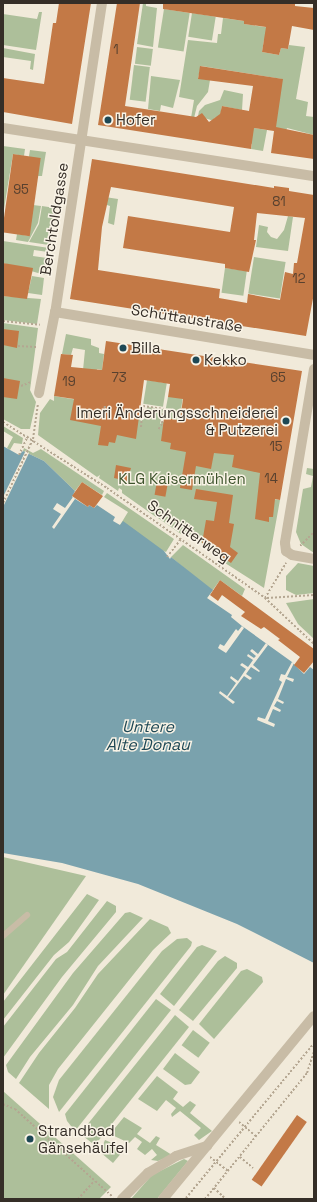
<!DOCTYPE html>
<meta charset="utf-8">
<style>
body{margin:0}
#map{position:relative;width:317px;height:1202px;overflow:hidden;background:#f1eada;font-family:"Space Grotesk",sans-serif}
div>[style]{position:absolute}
.green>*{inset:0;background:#adbf9a;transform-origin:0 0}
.water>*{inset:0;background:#7aa2ad}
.pier>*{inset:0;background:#f1eada}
.building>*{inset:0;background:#c37946;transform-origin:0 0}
.path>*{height:2px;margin-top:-1px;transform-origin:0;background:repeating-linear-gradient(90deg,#b4a691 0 2px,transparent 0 4px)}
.service>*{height:6px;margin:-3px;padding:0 3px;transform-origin:3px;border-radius:3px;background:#c8bca6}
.minor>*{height:10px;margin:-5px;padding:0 5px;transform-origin:5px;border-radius:5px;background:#c8bca6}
.tertiary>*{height:10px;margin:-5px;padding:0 5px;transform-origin:5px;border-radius:5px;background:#c8bca6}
.dots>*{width:11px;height:11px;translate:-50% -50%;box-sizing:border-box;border:2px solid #f9f3e6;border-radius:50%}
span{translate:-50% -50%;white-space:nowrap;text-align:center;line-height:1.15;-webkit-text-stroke:3px #f9f3e6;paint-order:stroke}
.number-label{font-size:13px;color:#58412f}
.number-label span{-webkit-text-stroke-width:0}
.poi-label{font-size:15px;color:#352e27}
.left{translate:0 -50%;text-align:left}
.right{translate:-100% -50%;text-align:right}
.street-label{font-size:15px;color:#352e27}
.park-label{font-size:15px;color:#3d522b}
.water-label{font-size:16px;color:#1e4855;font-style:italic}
.frame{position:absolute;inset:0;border:4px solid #352e27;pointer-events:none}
</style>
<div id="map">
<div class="green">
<div style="clip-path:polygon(143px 3px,146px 3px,146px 6px,157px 8px,153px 47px,137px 44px)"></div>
<div style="left:164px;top:9px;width:26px;height:39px;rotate:9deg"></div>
<div style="clip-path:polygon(39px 12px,42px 12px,36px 50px,3px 45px,3px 14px,37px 19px)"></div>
<div style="left:192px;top:13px;width:24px;height:24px;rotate:9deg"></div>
<div style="clip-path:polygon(223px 18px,244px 21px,244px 24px,279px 29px,277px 42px,264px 40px,262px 52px,279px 55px,281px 48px,288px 49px,289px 45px,305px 47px,296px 99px,308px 102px,306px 116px,314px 117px,314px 135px,287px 128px,286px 131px,275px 129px,282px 79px,201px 66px,198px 78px,210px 80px,208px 92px,197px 106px,194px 118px,191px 118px,194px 100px,179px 97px,188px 40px,217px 43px,218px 34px,221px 34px)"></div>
<div style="left:137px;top:47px;width:16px;height:17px;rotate:7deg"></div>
<div style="clip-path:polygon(3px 48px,35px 54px,33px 70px,30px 69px,31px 61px,3px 57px)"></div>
<div style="left:134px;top:65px;width:16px;height:35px;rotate:7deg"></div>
<div style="clip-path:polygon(151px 76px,180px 80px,173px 108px,161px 105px,160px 111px,148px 109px)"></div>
<div style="clip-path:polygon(224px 90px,243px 94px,242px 110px,222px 106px,220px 117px,214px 118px,214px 121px,198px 116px,199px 111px,205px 105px,220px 100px)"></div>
<div style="clip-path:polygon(247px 127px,267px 130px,263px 151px,251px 149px,252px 144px,244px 142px)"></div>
<div style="clip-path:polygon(3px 146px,25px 149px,24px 156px,13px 154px,3px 215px)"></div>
<div style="clip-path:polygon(30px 150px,46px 152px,42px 176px,38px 176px,29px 156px)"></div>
<div style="clip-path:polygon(105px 197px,118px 199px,114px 225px,108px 223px,110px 206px,104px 204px)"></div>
<div style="clip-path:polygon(33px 205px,41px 206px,38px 223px,28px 242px,16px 240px,17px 234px,29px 236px)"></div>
<div style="clip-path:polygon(42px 206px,55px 208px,49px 245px,29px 242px,39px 224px)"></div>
<div style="clip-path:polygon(288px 216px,293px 217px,288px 251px,256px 247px,259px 225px,268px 227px,267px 232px,271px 237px,277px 239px,284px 230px)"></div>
<div style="clip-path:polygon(3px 241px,49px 248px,48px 252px,34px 250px,33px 256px,47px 258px,45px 275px,3px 263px)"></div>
<div style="left:254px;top:257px;width:32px;height:37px;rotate:9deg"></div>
<div style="left:225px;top:268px;width:22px;height:25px;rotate:8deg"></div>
<div style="clip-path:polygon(32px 276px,44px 278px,42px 295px,28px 293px)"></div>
<div style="clip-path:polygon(3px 296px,41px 299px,37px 324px,3px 320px)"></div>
<div style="clip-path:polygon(3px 323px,38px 328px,30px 390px,36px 402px,30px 429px,21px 429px,3px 419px)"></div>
<div style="clip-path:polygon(66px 334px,91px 339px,91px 345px,99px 348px,99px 353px,104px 354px,102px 370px,97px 369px,93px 389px,82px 380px,85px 350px,73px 348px,71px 355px,62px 354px)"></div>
<div style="left:147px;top:380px;width:20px;height:24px;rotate:9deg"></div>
<div style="clip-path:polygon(185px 383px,177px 436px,265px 416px,259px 497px,280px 500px,264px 588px,225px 563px,223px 558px,202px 543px,184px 531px,181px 534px,158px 518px,159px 514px,156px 517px,122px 493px,122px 490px,119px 488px,118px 491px,99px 478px,100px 475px,97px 477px,38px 435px,40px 413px,50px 399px,54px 401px,54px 396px,96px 403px,139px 418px,141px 421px,145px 418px,147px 407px,163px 409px,160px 424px,163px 422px,170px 423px,172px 412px,170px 421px,164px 418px,168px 397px,174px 397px)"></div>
<div style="clip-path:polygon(3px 426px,23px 438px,22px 444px,14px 443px,10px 450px,7px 448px,13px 437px,3px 431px)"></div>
<div style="clip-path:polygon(24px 448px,33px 453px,41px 449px,104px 491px,102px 495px,82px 482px,75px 491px,44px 461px,23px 451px)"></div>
<div style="clip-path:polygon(307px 468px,314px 469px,314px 553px,301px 544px,296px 532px,303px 489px,311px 487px,313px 476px,306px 474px)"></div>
<div style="clip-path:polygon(107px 493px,174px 539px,166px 552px,117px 530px,128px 512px,104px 497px)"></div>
<div style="clip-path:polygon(183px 545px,245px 589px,242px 596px,220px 580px,207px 598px,190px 573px,171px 557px)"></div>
<div style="clip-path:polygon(298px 563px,314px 566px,314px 593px,296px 595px,286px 590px,286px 576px)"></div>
<div style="clip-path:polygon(314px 599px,314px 639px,298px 624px,286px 603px)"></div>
<div style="clip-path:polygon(3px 857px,86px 876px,3px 995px)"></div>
<div style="clip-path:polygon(87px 894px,99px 900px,69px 942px,54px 955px,3px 1020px,3px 1002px)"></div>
<div style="clip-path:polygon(107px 901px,116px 906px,116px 912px,62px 977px,3px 1058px,3px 1027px,56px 959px,67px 952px)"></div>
<div style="clip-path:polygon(130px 912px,143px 918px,98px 966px,73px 1005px,30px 1057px,16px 1079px,8px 1072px,6px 1065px,73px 973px,125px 913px)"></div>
<div style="clip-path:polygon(150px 919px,168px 927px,171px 933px,153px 950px,58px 1069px,49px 1085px,49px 1109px,19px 1083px,39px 1053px,75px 1008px,98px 974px)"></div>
<div style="clip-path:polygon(187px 938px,192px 942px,191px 946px,59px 1112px,53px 1097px,59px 1080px,162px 951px,177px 939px)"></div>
<div style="clip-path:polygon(202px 945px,217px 951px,174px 1006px,160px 994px,197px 947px)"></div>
<div style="clip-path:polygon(225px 956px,237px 963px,237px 968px,193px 1021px,179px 1010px,218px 961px)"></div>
<div style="clip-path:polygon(247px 969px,262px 977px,263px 982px,214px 1039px,199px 1024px,241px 971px)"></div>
<div style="clip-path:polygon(156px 999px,171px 1010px,75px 1131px,67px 1121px,65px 1114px)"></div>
<div style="clip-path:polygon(175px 1015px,189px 1027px,99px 1140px,92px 1143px,83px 1136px,83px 1130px)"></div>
<div style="left:193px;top:1030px;width:21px;height:19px;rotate:37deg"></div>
<div style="clip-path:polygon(175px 1053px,200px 1072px,191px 1084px,185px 1085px,163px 1069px)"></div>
<div style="clip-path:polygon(157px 1076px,178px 1092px,173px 1099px,183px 1107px,190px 1101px,196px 1105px,190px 1113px,212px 1131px,199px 1140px,194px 1135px,201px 1128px,180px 1111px,172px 1117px,171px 1114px,176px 1108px,166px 1100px,157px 1111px,138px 1099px)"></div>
<div style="clip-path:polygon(3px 1091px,111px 1187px,99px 1199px,3px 1199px)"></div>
<div style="clip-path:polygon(124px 1117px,142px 1128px,137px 1134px,150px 1143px,156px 1136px,160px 1138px,156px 1145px,172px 1155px,158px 1161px,151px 1160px,157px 1155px,152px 1149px,145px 1155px,137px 1149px,142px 1142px,135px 1137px,129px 1143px,110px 1134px)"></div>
<div style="clip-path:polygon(105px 1140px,119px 1146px,123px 1151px,113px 1163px,100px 1152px)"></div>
<div style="clip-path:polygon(184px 1159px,188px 1161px,157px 1199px,131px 1199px,152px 1175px)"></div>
</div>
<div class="water">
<div style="clip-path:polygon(3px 446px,19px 455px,23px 451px,44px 461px,75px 491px,72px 497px,88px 507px,89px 505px,94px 508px,97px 505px,115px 517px,113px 521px,120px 525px,123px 521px,164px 551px,170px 559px,171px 557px,213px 590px,207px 598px,232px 615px,231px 617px,242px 626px,292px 662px,304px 674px,310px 667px,314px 670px,314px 963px,237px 924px,138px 884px,62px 863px,3px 853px)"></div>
</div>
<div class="pier">
<div style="clip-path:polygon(26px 450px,29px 453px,3px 507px,3px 497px)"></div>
<div style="clip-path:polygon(73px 497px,75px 499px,54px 529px,52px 527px,61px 514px,53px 509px,57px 503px,65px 508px)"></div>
<div style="clip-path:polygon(242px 626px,244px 628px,226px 653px,218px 648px,220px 644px,224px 646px,236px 629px,238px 631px)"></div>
<div style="clip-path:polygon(266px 643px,268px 645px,253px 665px,260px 671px,259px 672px,251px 667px,246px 674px,252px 678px,250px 680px,244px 676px,228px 697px,235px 702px,233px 704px,219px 693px,220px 691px,227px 696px,236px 683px,230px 678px,231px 676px,238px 681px,246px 669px,240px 665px,242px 663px,248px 667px,253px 660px,247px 656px,248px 654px,254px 658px,256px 656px,250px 651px,252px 649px,258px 654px)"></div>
<div style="clip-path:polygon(292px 662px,294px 663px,287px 677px,294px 679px,293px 682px,286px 679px,278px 699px,284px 702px,283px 704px,277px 701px,274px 706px,281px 710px,280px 712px,273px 709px,268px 721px,275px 724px,274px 727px,257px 720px,258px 717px,265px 719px,282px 682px,279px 680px,281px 674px,285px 675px)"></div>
</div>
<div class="building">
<div style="clip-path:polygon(59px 3px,91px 3px,72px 124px,3px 112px,3px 78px,44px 84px,53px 23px,56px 23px)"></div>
<div style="clip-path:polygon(117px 3px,140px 3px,125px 106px,196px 117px,202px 113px,209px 122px,220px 114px,222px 106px,249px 111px,253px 86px,198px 79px,200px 66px,283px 79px,276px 127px,314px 135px,314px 159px,271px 153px,274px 131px,254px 128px,251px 149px,98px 125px)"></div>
<div style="clip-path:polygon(163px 3px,295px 3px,295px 6px,314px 8px,314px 30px,292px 26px,288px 49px,281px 48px,279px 55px,262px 52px,266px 27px,244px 24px,244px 21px,163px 9px)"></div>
<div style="left:13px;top:154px;width:28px;height:79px;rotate:8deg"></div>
<div style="clip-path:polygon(evenodd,92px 159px,274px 188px,274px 186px,289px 188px,289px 191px,314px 195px,314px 293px,306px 336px,70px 299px,92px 159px,111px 187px,234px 207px,230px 232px,128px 216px,123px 248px,225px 264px,225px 268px,249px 272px,256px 240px,254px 240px,257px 213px,305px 218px,297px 263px,294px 263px,293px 274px,285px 272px,280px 300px,248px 294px,247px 303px,219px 298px,220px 289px,98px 270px,102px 227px,111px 187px)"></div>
<div style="clip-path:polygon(3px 263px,33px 268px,27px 299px,3px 296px)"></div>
<div style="clip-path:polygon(3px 329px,19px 331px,17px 348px,3px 345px)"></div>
<div style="clip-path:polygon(106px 341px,302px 371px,280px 500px,275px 499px,273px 517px,269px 517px,269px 522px,255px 519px,260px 473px,232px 467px,234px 455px,214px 453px,211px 469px,196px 466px,192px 490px,180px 488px,186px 452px,170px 449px,171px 443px,161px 441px,164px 418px,180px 420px,183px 399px,168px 397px,170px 384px,144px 380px,136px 439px,117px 435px,115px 443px,109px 442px,108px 446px,98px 445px,101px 426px,70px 420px,74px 399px,54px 396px,61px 354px,73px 355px,71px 367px,102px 370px)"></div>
<div style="clip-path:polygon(3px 378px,20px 381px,17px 399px,3px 397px)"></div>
<div style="clip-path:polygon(116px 465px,131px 468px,127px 481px,114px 478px)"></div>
<div style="left:157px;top:481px;width:11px;height:14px;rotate:10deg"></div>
<div style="clip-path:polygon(82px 482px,103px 496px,94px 508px,89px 505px,88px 507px,72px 496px)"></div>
<div style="clip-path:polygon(196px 489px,233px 495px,229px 523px,234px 524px,230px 547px,238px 553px,231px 563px,212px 550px,213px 545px,202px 543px,206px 520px,214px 521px,217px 502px,194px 499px)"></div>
<div style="clip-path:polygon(220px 580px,314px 649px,314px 661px,304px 673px,294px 665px,300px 657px,278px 640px,280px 639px,264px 627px,261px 629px,241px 616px,245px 612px,222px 595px,218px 601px,210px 595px)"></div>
<div style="left:297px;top:1115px;width:12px;height:79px;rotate:35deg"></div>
</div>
<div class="path">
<div style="left:3px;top:321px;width:37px;rotate:6deg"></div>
<div style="left:18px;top:346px;width:18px;rotate:3deg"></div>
<div style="left:21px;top:386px;width:11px;rotate:-22deg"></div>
<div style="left:104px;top:412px;width:7px;rotate:-82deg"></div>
<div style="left:100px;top:419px;width:4px;rotate:-76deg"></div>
<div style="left:3px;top:422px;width:123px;rotate:32.4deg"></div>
<div style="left:107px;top:488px;width:193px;rotate:34.8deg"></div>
<div style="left:265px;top:598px;width:67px;rotate:43.2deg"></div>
<div style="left:141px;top:427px;width:21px;rotate:-85deg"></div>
<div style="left:143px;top:406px;width:21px;rotate:8deg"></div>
<div style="left:164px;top:409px;width:15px;rotate:98deg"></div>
<div style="left:162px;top:424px;width:7px;rotate:124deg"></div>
<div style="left:19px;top:455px;width:21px;rotate:-65deg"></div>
<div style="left:3px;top:503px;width:71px;rotate:-64.9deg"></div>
<div style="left:33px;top:439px;width:36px;rotate:-82deg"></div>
<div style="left:300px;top:546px;width:20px;rotate:-45deg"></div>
<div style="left:167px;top:557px;width:23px;rotate:-52deg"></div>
<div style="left:265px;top:598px;width:41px;rotate:-59deg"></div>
<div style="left:267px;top:598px;width:47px;rotate:-3.7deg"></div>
<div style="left:3px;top:1104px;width:13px;rotate:23deg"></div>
<div style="left:15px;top:1109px;width:132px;rotate:41.9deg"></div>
<div style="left:239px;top:1122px;width:23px;rotate:40deg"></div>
<div style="left:210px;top:1157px;width:23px;rotate:38deg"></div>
<div style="left:240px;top:1157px;width:17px;rotate:40deg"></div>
<div style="left:214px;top:1188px;width:16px;rotate:43deg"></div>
<div style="left:186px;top:1198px;width:201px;rotate:-50.4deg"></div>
<div style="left:78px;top:1199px;width:24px;rotate:-48deg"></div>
<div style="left:205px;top:1199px;width:162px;rotate:-51deg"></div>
<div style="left:307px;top:1073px;width:23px;rotate:-72deg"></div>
</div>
<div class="service">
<div style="left:3px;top:936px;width:32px;rotate:-41deg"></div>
</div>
<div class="minor">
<div style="left:3px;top:128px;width:315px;rotate:8.8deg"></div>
<div style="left:314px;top:369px;width:176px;rotate:99.5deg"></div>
<div style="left:285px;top:543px;width:8px;rotate:83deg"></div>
<div style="left:286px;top:551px;width:7px;rotate:34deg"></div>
<div style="left:292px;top:555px;width:22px;rotate:10deg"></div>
<div style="left:39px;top:393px;width:83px;rotate:-78.8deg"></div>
<div style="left:122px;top:1199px;width:37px;rotate:-45deg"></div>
<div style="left:148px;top:1173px;width:33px;rotate:-31deg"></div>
<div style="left:176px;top:1156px;width:33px;rotate:-18deg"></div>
<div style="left:163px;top:1199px;width:237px;rotate:-50.5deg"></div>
</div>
<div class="tertiary">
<div style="left:102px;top:3px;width:313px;rotate:98.6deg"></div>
<div style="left:55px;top:312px;width:263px;rotate:9.4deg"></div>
</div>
<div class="dots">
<div style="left:108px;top:120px;background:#1e4855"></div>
<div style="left:123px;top:348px;background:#1e4855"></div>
<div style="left:196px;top:360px;background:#1e4855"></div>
<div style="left:286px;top:421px;background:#1e4855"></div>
<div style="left:30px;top:1139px;background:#1e4855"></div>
</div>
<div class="number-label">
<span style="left:116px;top:50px">1</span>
<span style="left:21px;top:190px">95</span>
<span style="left:279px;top:202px">81</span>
<span style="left:299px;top:279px">12</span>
<span style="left:119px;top:378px">73</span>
<span style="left:278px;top:378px">65</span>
<span style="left:69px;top:382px">19</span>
<span style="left:276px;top:447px">15</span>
<span style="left:271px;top:479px">14</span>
</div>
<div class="poi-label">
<span class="left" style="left:116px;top:120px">Hofer</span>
<span class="left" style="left:131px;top:348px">Billa</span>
<span class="left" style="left:204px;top:360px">Kekko</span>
<span class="right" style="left:278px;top:421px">Imeri Änderungsschneiderei<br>&amp; Putzerei</span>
<span class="left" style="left:38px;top:1139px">Strandbad<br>Gänsehäufel</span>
</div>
<div class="street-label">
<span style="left:54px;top:219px;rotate:-81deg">Berchtoldgasse</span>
<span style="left:187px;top:318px;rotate:9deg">Schüttaustraße</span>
<span style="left:189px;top:531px;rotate:35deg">Schnitterweg</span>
</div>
<div class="park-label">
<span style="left:182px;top:479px">KLG Kaisermühlen</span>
</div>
<div class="water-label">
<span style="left:148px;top:736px">Untere<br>Alte Donau</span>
</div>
<div class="frame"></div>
</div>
